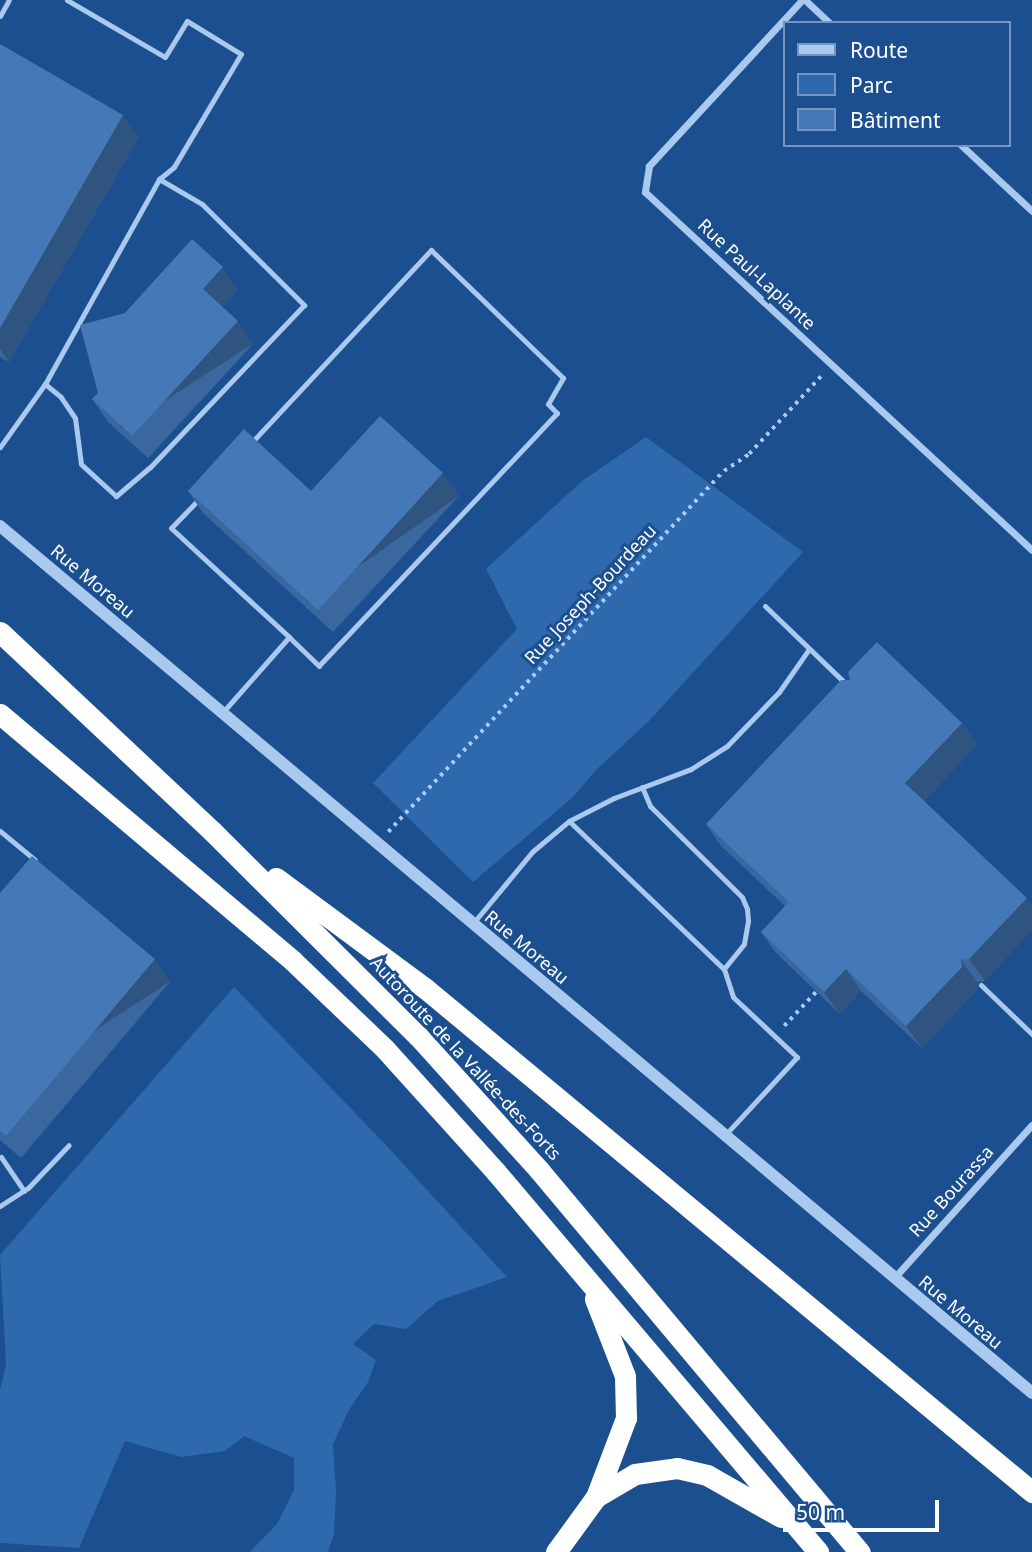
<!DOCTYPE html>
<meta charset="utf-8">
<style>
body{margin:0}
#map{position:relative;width:1032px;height:1552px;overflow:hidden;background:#1b4f8f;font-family:"Noto Sans",sans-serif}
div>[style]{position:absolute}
.green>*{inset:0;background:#2e69ad}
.path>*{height:3.5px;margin-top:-1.75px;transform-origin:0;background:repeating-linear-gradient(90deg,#a9c9ee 0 3.5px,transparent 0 8.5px)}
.service>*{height:5px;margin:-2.5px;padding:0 2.5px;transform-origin:2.5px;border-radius:2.5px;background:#a9c9ee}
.minor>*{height:7px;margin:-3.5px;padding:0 3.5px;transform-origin:3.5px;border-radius:3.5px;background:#a9c9ee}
.tertiary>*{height:12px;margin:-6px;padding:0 6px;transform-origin:6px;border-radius:6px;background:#a9c9ee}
.motorway>*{height:21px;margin:-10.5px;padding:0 10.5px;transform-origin:10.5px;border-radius:10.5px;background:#fff}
.wall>*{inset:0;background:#3a679d}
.shaded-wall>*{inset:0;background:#305480;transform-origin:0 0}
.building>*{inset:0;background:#4478b7}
span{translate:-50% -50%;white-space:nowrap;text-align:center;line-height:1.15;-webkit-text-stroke:6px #1b4f8f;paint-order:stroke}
.street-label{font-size:18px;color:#fff}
.legend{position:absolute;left:783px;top:21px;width:228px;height:126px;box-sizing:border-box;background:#1b4f8f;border:2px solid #7695bc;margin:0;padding:9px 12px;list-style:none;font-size:21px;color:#fff}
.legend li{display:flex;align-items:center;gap:14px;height:35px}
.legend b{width:35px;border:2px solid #7695bc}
.scale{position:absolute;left:783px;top:1500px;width:156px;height:32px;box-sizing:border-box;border:4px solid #fff;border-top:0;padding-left:9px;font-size:21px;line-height:24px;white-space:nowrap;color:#fff;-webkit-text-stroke:5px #1b4f8f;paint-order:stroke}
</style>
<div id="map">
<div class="green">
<div style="clip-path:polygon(646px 437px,803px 552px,648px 722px,597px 769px,573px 797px,473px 882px,373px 783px,517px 629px,486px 569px,582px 481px)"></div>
<div style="clip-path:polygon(234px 987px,384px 1143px,507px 1277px,438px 1301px,406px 1329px,374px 1324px,353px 1344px,376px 1360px,368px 1382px,349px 1410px,333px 1444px,336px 1492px,334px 1534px,328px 1552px,250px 1552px,277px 1524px,294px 1490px,294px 1458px,244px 1436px,225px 1451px,181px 1457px,125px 1441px,79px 1548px,0 1543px,0 1390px,6px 1364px,0 1255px)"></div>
</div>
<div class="path">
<div style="left:388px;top:832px;width:493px;rotate:-47.1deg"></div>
<div style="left:724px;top:471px;width:30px;rotate:-34deg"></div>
<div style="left:749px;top:454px;width:109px;rotate:-47.2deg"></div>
<div style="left:784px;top:1026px;width:47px;rotate:-46.7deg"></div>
</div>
<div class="service">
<div style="left:67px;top:0;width:113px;rotate:30.2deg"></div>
<div style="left:165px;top:57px;width:42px;rotate:-58.6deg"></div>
<div style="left:187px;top:21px;width:63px;rotate:31.4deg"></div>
<div style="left:241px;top:54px;width:131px;rotate:120.7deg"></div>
<div style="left:174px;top:167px;width:19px;rotate:141deg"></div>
<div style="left:0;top:16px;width:18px;rotate:-61deg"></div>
<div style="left:251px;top:443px;width:264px;rotate:-47deg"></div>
<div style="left:431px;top:250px;width:184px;rotate:44.1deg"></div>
<div style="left:563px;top:378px;width:30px;rotate:120deg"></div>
<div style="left:548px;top:404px;width:13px;rotate:45deg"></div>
<div style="left:557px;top:413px;width:347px;rotate:133.3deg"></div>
<div style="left:319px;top:666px;width:42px;rotate:-136deg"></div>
<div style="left:0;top:447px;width:77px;rotate:-54.5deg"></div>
<div style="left:45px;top:384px;width:235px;rotate:-60.9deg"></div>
<div style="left:159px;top:179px;width:50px;rotate:30.2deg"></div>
<div style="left:202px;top:204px;width:144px;rotate:44.7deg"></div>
<div style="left:304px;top:305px;width:224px;rotate:133.5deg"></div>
<div style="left:150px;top:467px;width:45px;rotate:139.5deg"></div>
<div style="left:116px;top:496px;width:47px;rotate:-137.6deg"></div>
<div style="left:81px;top:464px;width:46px;rotate:-97.4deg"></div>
<div style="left:75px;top:418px;width:25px;rotate:-124deg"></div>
<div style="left:61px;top:397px;width:21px;rotate:-141deg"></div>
<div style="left:199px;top:499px;width:40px;rotate:134deg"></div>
<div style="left:171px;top:528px;width:161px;rotate:42.7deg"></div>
<div style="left:289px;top:637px;width:101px;rotate:131.4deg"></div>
<div style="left:765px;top:606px;width:112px;rotate:43.9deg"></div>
<div style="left:642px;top:787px;width:21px;rotate:67deg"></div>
<div style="left:650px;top:806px;width:129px;rotate:44.7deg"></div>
<div style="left:742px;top:897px;width:13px;rotate:67deg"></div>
<div style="left:747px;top:909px;width:12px;rotate:85deg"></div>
<div style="left:748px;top:921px;width:23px;rotate:100deg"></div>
<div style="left:744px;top:944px;width:32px;rotate:129deg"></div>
<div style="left:569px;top:821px;width:214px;rotate:43.7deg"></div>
<div style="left:724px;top:969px;width:29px;rotate:72deg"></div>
<div style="left:733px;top:997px;width:88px;rotate:43.2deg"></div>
<div style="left:797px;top:1057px;width:105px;rotate:132.7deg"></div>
<div style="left:0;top:831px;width:45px;rotate:39.6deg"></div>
<div style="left:474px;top:922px;width:92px;rotate:-50.3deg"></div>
<div style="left:533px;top:851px;width:47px;rotate:-39.8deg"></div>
<div style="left:569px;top:821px;width:51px;rotate:-27.1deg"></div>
<div style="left:614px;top:798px;width:82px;rotate:-20.6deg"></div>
<div style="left:691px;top:769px;width:43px;rotate:-32.6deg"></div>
<div style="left:727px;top:746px;width:75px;rotate:-46.1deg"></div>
<div style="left:779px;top:692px;width:52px;rotate:-55.1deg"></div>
<div style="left:981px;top:985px;width:71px;rotate:43.9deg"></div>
<div style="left:1px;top:1157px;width:41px;rotate:55.9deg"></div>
<div style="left:0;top:1206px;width:33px;rotate:-33deg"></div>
<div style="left:28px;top:1188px;width:59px;rotate:-46.4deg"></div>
</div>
<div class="minor">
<div style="left:802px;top:0;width:226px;rotate:132.7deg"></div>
<div style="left:649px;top:166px;width:26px;rotate:99deg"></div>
<div style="left:645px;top:192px;width:527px;rotate:42.77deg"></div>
<div style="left:805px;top:0;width:34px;rotate:43deg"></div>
<div style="left:961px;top:145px;width:97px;rotate:42.9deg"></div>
<div style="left:894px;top:1278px;width:206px;rotate:-48deg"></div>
</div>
<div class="tertiary">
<div style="left:0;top:526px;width:1348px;rotate:40.03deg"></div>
</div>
<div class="motorway">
<div style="left:0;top:632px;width:291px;rotate:43.2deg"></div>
<div style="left:212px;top:831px;width:291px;rotate:44.9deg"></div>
<div style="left:418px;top:1036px;width:181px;rotate:47.9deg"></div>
<div style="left:539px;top:1170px;width:499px;rotate:50deg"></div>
<div style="left:0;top:714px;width:383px;rotate:40.1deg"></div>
<div style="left:293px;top:961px;width:127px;rotate:43.7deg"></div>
<div style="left:385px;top:1049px;width:166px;rotate:47.9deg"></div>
<div style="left:496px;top:1172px;width:498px;rotate:49.7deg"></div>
<div style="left:276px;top:878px;width:187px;rotate:36.5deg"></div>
<div style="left:426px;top:989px;width:788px;rotate:39.69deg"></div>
<div style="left:596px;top:1497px;width:45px;rotate:-30.5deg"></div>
<div style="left:635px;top:1474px;width:42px;rotate:-8.1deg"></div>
<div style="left:677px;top:1468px;width:31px;rotate:13deg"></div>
<div style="left:707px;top:1475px;width:85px;rotate:29.6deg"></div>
<div style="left:556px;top:1552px;width:68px;rotate:-54deg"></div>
<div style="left:596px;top:1497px;width:85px;rotate:-69.2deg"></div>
<div style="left:626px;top:1418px;width:42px;rotate:-91.4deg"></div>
<div style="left:625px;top:1376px;width:83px;rotate:-111.3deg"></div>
</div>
<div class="wall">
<div style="clip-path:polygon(0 44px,139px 137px,9px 362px,0 357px)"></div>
<div style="clip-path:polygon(238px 290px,222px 307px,253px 344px,148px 458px,108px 422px,92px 399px,98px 393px)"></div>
<div style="clip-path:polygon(188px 491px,311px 491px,459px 496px,333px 632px,203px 513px)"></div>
<div style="clip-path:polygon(962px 723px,977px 745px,924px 801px,985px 981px,977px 982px,978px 989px,922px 1048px,861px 991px,840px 1014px,777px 954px,761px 932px,785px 906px,721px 846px,706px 824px)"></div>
<div style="clip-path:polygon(0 893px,170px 982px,21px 1158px,0 1140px)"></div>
</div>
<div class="shaded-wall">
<div style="clip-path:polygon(123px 115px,139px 137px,9px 362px,0 349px,0 328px)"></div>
<div style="clip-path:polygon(223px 267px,238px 290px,218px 312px,203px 289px)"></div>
<div style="left:238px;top:321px;width:27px;height:156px;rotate:57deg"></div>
<div style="left:443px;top:473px;width:28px;height:185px;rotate:55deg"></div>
<div style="clip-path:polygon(962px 723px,977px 745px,921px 805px,905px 783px)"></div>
<div style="clip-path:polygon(1027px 898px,1032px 905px,1032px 931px,985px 981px,969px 959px)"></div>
<div style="left:155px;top:959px;width:27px;height:231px;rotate:57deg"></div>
<div style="clip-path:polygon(961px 960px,977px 982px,978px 989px,922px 1048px,906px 1026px)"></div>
<div style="clip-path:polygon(846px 969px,861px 991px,840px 1014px,824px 992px)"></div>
</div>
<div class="building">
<div style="clip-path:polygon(0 44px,123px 115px,0 328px)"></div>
<div style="clip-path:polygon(192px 239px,223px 267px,203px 289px,238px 321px,132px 436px,92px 399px,98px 393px,80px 325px,125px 313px)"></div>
<div style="clip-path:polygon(380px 416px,443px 473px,318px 610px,188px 491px,244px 429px,311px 491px)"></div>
<div style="clip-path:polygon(877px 642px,962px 723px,905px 783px,1027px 898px,969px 959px,961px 960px,962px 967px,906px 1026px,846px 969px,824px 992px,761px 932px,789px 902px,706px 824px,841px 680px,850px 680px,848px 672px)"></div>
<div style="clip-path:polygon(32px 856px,155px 959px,6px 1136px,0 1131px,0 893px)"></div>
</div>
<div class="street-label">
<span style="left:757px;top:274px;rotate:43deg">Rue Paul-Laplante</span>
<span style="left:93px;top:581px;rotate:40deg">Rue Moreau</span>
<span style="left:590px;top:594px;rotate:-47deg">Rue Joseph-Bourdeau</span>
<span style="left:527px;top:947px;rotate:40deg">Rue Moreau</span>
<span style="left:466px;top:1058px;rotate:47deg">Autoroute de la Vallée-des-Forts</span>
<span style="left:951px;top:1191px;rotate:-48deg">Rue Bourassa</span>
<span style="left:961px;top:1312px;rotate:40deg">Rue Moreau</span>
</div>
<ul class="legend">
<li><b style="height:9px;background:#a9c9ee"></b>Route</li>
<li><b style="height:19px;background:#2e69ad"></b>Parc</li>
<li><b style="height:19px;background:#4478b7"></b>Bâtiment</li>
</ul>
<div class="scale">50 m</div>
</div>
